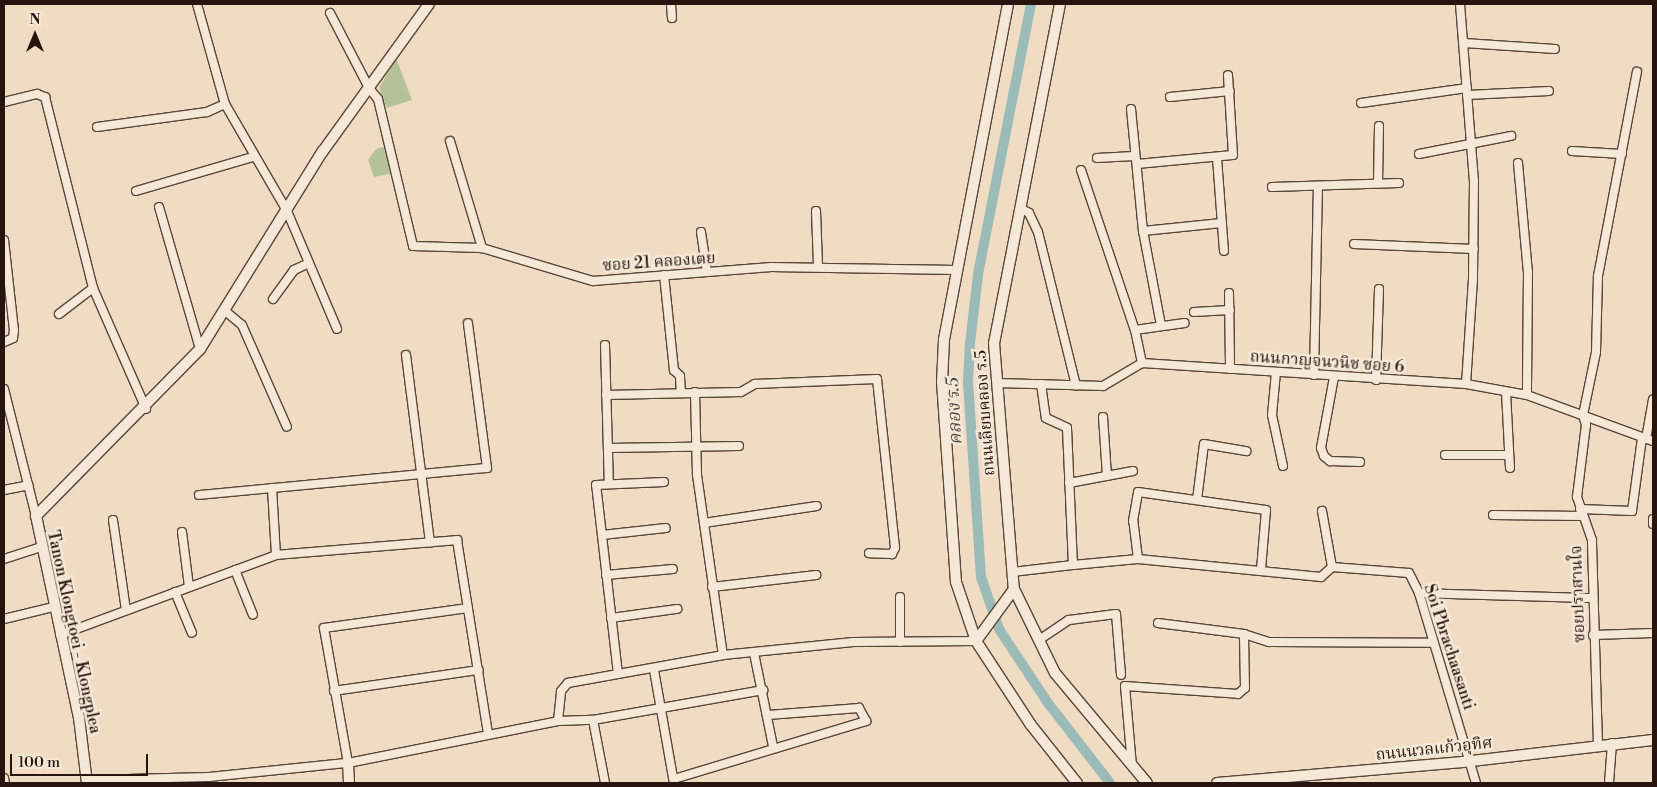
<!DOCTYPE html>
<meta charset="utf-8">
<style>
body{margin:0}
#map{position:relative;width:1657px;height:787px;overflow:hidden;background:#f0dcc2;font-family:"Libre Bodoni","Noto Serif Thai",serif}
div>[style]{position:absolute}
.green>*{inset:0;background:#b5c297}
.canal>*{height:10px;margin:-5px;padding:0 5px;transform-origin:5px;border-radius:5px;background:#9abbb7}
.roads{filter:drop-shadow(1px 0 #59463b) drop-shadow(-1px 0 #59463b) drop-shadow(0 1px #59463b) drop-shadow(0 -1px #59463b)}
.minor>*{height:8px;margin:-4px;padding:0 4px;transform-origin:4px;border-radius:4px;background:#f5e8d7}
.tertiary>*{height:10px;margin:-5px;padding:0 5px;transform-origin:5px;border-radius:5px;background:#f5e8d7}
span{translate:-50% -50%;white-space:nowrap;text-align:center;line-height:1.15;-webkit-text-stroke:5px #f5e8d7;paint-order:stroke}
.street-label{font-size:16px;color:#27140e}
.water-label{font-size:18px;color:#4f4e49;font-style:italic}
.frame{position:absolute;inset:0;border:5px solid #27140e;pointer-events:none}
.north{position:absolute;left:10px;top:10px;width:50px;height:50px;-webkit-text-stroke:4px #f5e8d7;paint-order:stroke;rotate:0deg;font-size:14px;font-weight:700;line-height:20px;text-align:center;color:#27140e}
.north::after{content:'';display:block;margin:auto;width:18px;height:22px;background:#27140e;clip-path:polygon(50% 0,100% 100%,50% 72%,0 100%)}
.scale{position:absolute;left:10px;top:754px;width:138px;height:22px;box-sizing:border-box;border:2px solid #27140e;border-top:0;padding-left:6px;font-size:15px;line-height:18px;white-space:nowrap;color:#27140e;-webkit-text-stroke:4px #f5e8d7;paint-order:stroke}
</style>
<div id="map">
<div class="green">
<div style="clip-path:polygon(396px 58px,412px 100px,387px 108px,379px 88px)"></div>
<div style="clip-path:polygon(389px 146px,394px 173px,374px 177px,368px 160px,376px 149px)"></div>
</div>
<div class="canal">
<div style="left:1031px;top:4px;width:276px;rotate:101.1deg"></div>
<div style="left:978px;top:275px;width:68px;rotate:96.7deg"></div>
<div style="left:970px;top:343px;width:39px;rotate:93deg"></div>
<div style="left:968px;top:382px;width:195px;rotate:86.2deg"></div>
<div style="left:981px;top:577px;width:55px;rotate:70.9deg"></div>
<div style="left:999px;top:629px;width:89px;rotate:56.5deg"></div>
<div style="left:1048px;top:703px;width:101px;rotate:52.2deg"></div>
</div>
<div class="roads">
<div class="minor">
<div style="left:197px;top:4px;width:104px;rotate:74.4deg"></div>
<div style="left:225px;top:104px;width:124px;rotate:59.9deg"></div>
<div style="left:287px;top:211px;width:128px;rotate:67deg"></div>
<div style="left:671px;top:4px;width:14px;rotate:86deg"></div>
<div style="left:1460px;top:4px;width:178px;rotate:85.5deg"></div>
<div style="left:1474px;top:181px;width:98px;rotate:90.6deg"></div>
<div style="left:1473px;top:279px;width:105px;rotate:93.8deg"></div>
<div style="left:330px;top:13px;width:85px;rotate:62.5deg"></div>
<div style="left:369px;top:88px;width:14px;rotate:51deg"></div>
<div style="left:378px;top:99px;width:151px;rotate:76.6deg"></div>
<div style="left:413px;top:246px;width:69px;rotate:1.7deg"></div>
<div style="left:482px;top:248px;width:116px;rotate:16.6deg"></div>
<div style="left:593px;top:281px;width:179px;rotate:-4.5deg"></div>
<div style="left:771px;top:267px;width:186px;rotate:0.9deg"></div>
<div style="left:1464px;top:43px;width:91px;rotate:3.8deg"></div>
<div style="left:1467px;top:95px;width:82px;rotate:-2.8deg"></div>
<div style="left:1170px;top:97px;width:60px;rotate:-5.7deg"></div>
<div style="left:4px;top:102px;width:34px;rotate:-14deg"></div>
<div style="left:37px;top:94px;width:9px;rotate:21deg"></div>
<div style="left:45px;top:97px;width:197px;rotate:75.9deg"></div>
<div style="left:93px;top:288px;width:132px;rotate:66.3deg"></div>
<div style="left:1361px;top:103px;width:107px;rotate:-8.1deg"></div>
<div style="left:1131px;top:109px;width:123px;rotate:84.4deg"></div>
<div style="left:1143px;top:231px;width:96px;rotate:79.2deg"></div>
<div style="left:97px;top:127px;width:111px;rotate:-7.8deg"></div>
<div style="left:207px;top:112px;width:20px;rotate:-24deg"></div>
<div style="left:450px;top:141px;width:112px;rotate:73.3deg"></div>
<div style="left:1572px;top:151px;width:50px;rotate:3.4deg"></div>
<div style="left:1419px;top:154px;width:94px;rotate:-11.1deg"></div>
<div style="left:1097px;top:158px;width:37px;rotate:-3deg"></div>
<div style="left:1217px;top:158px;width:93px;rotate:85.7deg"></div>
<div style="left:1518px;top:163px;width:109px;rotate:84.8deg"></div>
<div style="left:1528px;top:272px;width:123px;rotate:90.5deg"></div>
<div style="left:1137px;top:164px;width:96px;rotate:-5.4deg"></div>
<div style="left:1233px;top:155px;width:80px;rotate:-93.6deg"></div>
<div style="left:1081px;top:170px;width:169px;rotate:71.4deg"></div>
<div style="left:1135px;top:330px;width:34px;rotate:78deg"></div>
<div style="left:1378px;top:183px;width:57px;rotate:-89deg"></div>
<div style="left:1272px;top:187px;width:127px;rotate:-1.8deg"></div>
<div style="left:136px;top:191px;width:122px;rotate:-16.2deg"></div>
<div style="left:159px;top:207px;width:148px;rotate:73.9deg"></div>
<div style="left:1020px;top:208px;width:10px;rotate:29deg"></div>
<div style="left:1029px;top:213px;width:21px;rotate:65deg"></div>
<div style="left:1038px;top:232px;width:158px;rotate:76.1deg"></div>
<div style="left:816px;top:211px;width:55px;rotate:87.9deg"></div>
<div style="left:1143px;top:231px;width:79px;rotate:-5.8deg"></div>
<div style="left:701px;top:232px;width:40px;rotate:81.5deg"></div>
<div style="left:4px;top:240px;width:91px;rotate:83.7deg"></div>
<div style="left:14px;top:330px;width:8px;rotate:97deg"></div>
<div style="left:13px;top:338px;width:10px;rotate:156deg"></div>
<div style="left:1354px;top:244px;width:120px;rotate:2.4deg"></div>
<div style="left:664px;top:275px;width:96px;rotate:84deg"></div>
<div style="left:674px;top:370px;width:8px;rotate:45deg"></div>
<div style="left:680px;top:376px;width:17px;rotate:87deg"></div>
<div style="left:1229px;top:293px;width:76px;rotate:89.2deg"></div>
<div style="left:273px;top:299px;width:36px;rotate:-54deg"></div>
<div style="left:294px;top:270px;width:14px;rotate:-25deg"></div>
<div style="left:224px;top:310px;width:23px;rotate:40deg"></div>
<div style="left:242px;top:325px;width:111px;rotate:66.2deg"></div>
<div style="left:1194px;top:312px;width:36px;rotate:-3deg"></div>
<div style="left:59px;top:314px;width:43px;rotate:-37.4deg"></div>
<div style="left:1135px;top:330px;width:50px;rotate:-8deg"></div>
<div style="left:605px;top:345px;width:139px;rotate:88.4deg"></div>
<div style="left:406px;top:355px;width:189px;rotate:82.7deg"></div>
<div style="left:1276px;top:372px;width:43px;rotate:95.3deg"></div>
<div style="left:1272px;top:415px;width:52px;rotate:77.8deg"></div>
<div style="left:1314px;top:375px;width:189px;rotate:-88.8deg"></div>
<div style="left:1334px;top:377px;width:72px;rotate:100.4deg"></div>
<div style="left:1321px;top:448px;width:9px;rotate:69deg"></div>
<div style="left:1324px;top:456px;width:8px;rotate:40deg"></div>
<div style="left:1330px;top:461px;width:30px;rotate:2deg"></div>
<div style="left:1376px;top:380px;width:91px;rotate:-88.1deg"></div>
<div style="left:997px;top:383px;width:106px;rotate:1.6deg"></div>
<div style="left:1103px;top:386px;width:45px;rotate:-30.5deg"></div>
<div style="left:1142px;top:363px;width:325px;rotate:3.7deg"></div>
<div style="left:1466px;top:384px;width:62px;rotate:10.2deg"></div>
<div style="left:1527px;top:395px;width:134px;rotate:20.1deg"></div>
<div style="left:1041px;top:384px;width:34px;rotate:82deg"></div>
<div style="left:1046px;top:418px;width:23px;rotate:25deg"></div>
<div style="left:1067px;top:428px;width:137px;rotate:87.5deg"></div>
<div style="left:1073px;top:565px;width:65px;rotate:-5.3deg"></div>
<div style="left:1138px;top:559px;width:184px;rotate:5.6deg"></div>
<div style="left:1321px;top:577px;width:15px;rotate:-42deg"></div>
<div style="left:1332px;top:567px;width:57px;rotate:-100.1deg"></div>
<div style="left:4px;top:389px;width:131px;rotate:75.9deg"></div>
<div style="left:695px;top:392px;width:83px;rotate:88.6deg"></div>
<div style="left:697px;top:475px;width:182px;rotate:81.8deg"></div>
<div style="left:1506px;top:392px;width:76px;rotate:87deg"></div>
<div style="left:606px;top:395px;width:135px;rotate:-1.3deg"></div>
<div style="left:741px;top:392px;width:16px;rotate:-30deg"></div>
<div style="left:755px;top:384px;width:122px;rotate:-2.3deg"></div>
<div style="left:877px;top:379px;width:170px;rotate:83.9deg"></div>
<div style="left:895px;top:548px;width:7px;rotate:117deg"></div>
<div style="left:892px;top:554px;width:23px;rotate:-178deg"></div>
<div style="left:1103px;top:417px;width:59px;rotate:86.1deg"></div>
<div style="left:1646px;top:439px;width:40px;rotate:-80deg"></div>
<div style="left:608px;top:448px;width:131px;rotate:-0.9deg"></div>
<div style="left:1445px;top:455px;width:62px"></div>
<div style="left:1069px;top:483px;width:65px;rotate:-10.6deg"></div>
<div style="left:272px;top:488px;width:67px;rotate:86.6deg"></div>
<div style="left:4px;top:490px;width:25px;rotate:-11deg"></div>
<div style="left:199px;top:495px;width:289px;rotate:-5.4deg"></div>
<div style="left:487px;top:468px;width:146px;rotate:-97.5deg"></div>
<div style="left:1197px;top:500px;width:56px;rotate:-82.9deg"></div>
<div style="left:1204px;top:444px;width:43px;rotate:9.5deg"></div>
<div style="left:1580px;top:509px;width:52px;rotate:2.2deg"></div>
<div style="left:1632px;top:511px;width:74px;rotate:-82.2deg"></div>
<div style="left:1493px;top:515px;width:90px;rotate:0.6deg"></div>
<div style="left:1653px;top:519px;width:5px;rotate:90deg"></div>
<div style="left:113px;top:520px;width:91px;rotate:81.8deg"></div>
<div style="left:704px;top:523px;width:114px;rotate:-8.6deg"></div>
<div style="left:182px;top:532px;width:55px;rotate:82.7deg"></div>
<div style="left:602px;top:535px;width:64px;rotate:-6.2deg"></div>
<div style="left:4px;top:559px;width:39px;rotate:-18deg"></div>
<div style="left:1138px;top:559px;width:38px;rotate:-97deg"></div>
<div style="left:1133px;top:521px;width:29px;rotate:-80deg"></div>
<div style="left:1138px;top:492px;width:129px;rotate:8deg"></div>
<div style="left:1266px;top:510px;width:60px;rotate:94.8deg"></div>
<div style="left:1332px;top:567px;width:77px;rotate:4.5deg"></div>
<div style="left:1409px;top:573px;width:22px;rotate:63deg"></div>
<div style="left:1419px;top:593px;width:198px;rotate:73.3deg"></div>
<div style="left:235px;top:570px;width:48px;rotate:68.2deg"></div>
<div style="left:1012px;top:572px;width:61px;rotate:-6.5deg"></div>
<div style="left:606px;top:575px;width:67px;rotate:-5.1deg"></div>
<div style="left:712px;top:587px;width:105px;rotate:-6.6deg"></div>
<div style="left:175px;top:592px;width:44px;rotate:67.5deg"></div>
<div style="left:1419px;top:593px;width:173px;rotate:1.7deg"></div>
<div style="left:611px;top:618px;width:67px;rotate:-7.8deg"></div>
<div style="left:4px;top:619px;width:50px;rotate:-13.8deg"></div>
<div style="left:1158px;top:623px;width:87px;rotate:7.3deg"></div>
<div style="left:1244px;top:634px;width:26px;rotate:18deg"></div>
<div style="left:1269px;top:642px;width:164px;rotate:0.3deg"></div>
<div style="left:60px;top:635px;width:230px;rotate:-20.3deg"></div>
<div style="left:276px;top:555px;width:182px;rotate:-4.7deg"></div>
<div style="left:457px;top:540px;width:195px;rotate:80.9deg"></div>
<div style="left:1593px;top:635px;width:60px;rotate:-1.9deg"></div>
<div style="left:1039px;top:640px;width:36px;rotate:-34deg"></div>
<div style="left:1069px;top:620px;width:47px;rotate:-7.3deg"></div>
<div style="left:1116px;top:614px;width:61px;rotate:85.3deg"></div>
<div style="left:900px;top:642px;width:45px;rotate:-90deg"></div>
<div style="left:754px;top:653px;width:95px;rotate:78.5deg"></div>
<div style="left:654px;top:670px;width:115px;rotate:80deg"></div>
<div style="left:618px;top:674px;width:190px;rotate:-96.6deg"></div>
<div style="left:596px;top:485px;width:68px;rotate:-2.5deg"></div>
<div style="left:334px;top:691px;width:146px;rotate:-8.3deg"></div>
<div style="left:593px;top:720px;width:64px;rotate:79.2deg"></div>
<div style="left:558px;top:721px;width:35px;rotate:-2deg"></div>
<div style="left:593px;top:720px;width:173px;rotate:-10deg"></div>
<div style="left:1598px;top:745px;width:205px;rotate:-91.7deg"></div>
<div style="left:1592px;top:540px;width:46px;rotate:-109.2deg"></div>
<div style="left:1577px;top:497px;width:73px;rotate:-82.9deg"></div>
<div style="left:1586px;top:425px;width:10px;rotate:-107deg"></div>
<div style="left:1583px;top:415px;width:64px;rotate:-78.3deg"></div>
<div style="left:1596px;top:352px;width:76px;rotate:-88.5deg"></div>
<div style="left:1598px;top:276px;width:208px;rotate:-79.2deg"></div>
<div style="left:348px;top:763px;width:137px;rotate:-100.1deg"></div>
<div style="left:324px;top:628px;width:145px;rotate:-7.9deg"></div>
<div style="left:1132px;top:766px;width:80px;rotate:-95deg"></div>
<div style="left:1125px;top:686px;width:113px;rotate:4deg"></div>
<div style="left:1238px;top:694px;width:9px;rotate:-41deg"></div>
<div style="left:1245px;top:688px;width:54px;rotate:-91.1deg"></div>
<div style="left:4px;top:778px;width:5px;rotate:79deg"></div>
<div style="left:674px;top:779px;width:201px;rotate:-16.8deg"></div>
<div style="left:866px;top:721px;width:15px;rotate:-118deg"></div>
<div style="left:859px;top:708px;width:91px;rotate:175.6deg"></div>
<div style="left:87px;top:780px;width:122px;rotate:-1.4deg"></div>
<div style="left:209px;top:777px;width:140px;rotate:-5.8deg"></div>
<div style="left:348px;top:763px;width:214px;rotate:-11.3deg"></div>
<div style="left:558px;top:721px;width:30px;rotate:-84deg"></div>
<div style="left:561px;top:691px;width:11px;rotate:-49deg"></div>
<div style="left:568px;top:683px;width:158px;rotate:-10.2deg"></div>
<div style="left:723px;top:655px;width:131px;rotate:-5.7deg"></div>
<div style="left:853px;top:642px;width:123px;rotate:-0.5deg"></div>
<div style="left:1609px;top:783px;width:40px;rotate:-85.7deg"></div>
</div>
<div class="tertiary">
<div style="left:1008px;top:4px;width:342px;rotate:100.8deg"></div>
<div style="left:944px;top:340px;width:42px;rotate:92.7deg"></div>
<div style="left:942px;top:382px;width:200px;rotate:86deg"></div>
<div style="left:956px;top:582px;width:62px;rotate:71.3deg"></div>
<div style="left:976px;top:641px;width:100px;rotate:56.8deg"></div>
<div style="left:1031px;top:725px;width:74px;rotate:51.6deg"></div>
<div style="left:1060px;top:4px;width:345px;rotate:101deg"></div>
<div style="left:994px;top:343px;width:247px;rotate:85.4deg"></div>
<div style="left:1014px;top:589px;width:93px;rotate:64deg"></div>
<div style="left:1055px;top:673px;width:143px;rotate:50.1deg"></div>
<div style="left:976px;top:641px;width:64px;rotate:-53.8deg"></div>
<div style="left:348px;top:763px;width:20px;rotate:87deg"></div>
<div style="left:87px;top:783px;width:65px;rotate:-97deg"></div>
<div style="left:79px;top:718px;width:207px;rotate:-102deg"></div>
<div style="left:36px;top:516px;width:234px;rotate:-45.5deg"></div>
<div style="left:200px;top:349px;width:233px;rotate:-58.2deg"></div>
<div style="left:323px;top:151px;width:181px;rotate:-54.2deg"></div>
<div style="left:1217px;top:783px;width:247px;rotate:-4.9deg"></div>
<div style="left:1463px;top:762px;width:191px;rotate:-6.6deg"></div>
</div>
</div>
<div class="street-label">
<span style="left:659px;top:262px;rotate:-4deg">ซอย 21 คลองเตย</span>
<span style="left:1327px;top:362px;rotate:4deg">ถนนกาญจนวนิช ซอย 6</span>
<span style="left:985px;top:413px;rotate:-94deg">ถนนเลียบคลอง ร.5</span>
<span style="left:1578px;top:594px;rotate:-92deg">ซอยปราสานใจ</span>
<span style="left:74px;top:632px;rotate:78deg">Tanon Klongtoei - Klongplea</span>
<span style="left:1449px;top:647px;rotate:72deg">Soi Pbrachaasanti</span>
<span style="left:1434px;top:749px;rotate:-6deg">ถนนนวลแก้วอุทิศ</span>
</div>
<div class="water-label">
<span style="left:955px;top:411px;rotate:-93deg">คลอง ร.5</span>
</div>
<div class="frame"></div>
<div class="north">N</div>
<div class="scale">100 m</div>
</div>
